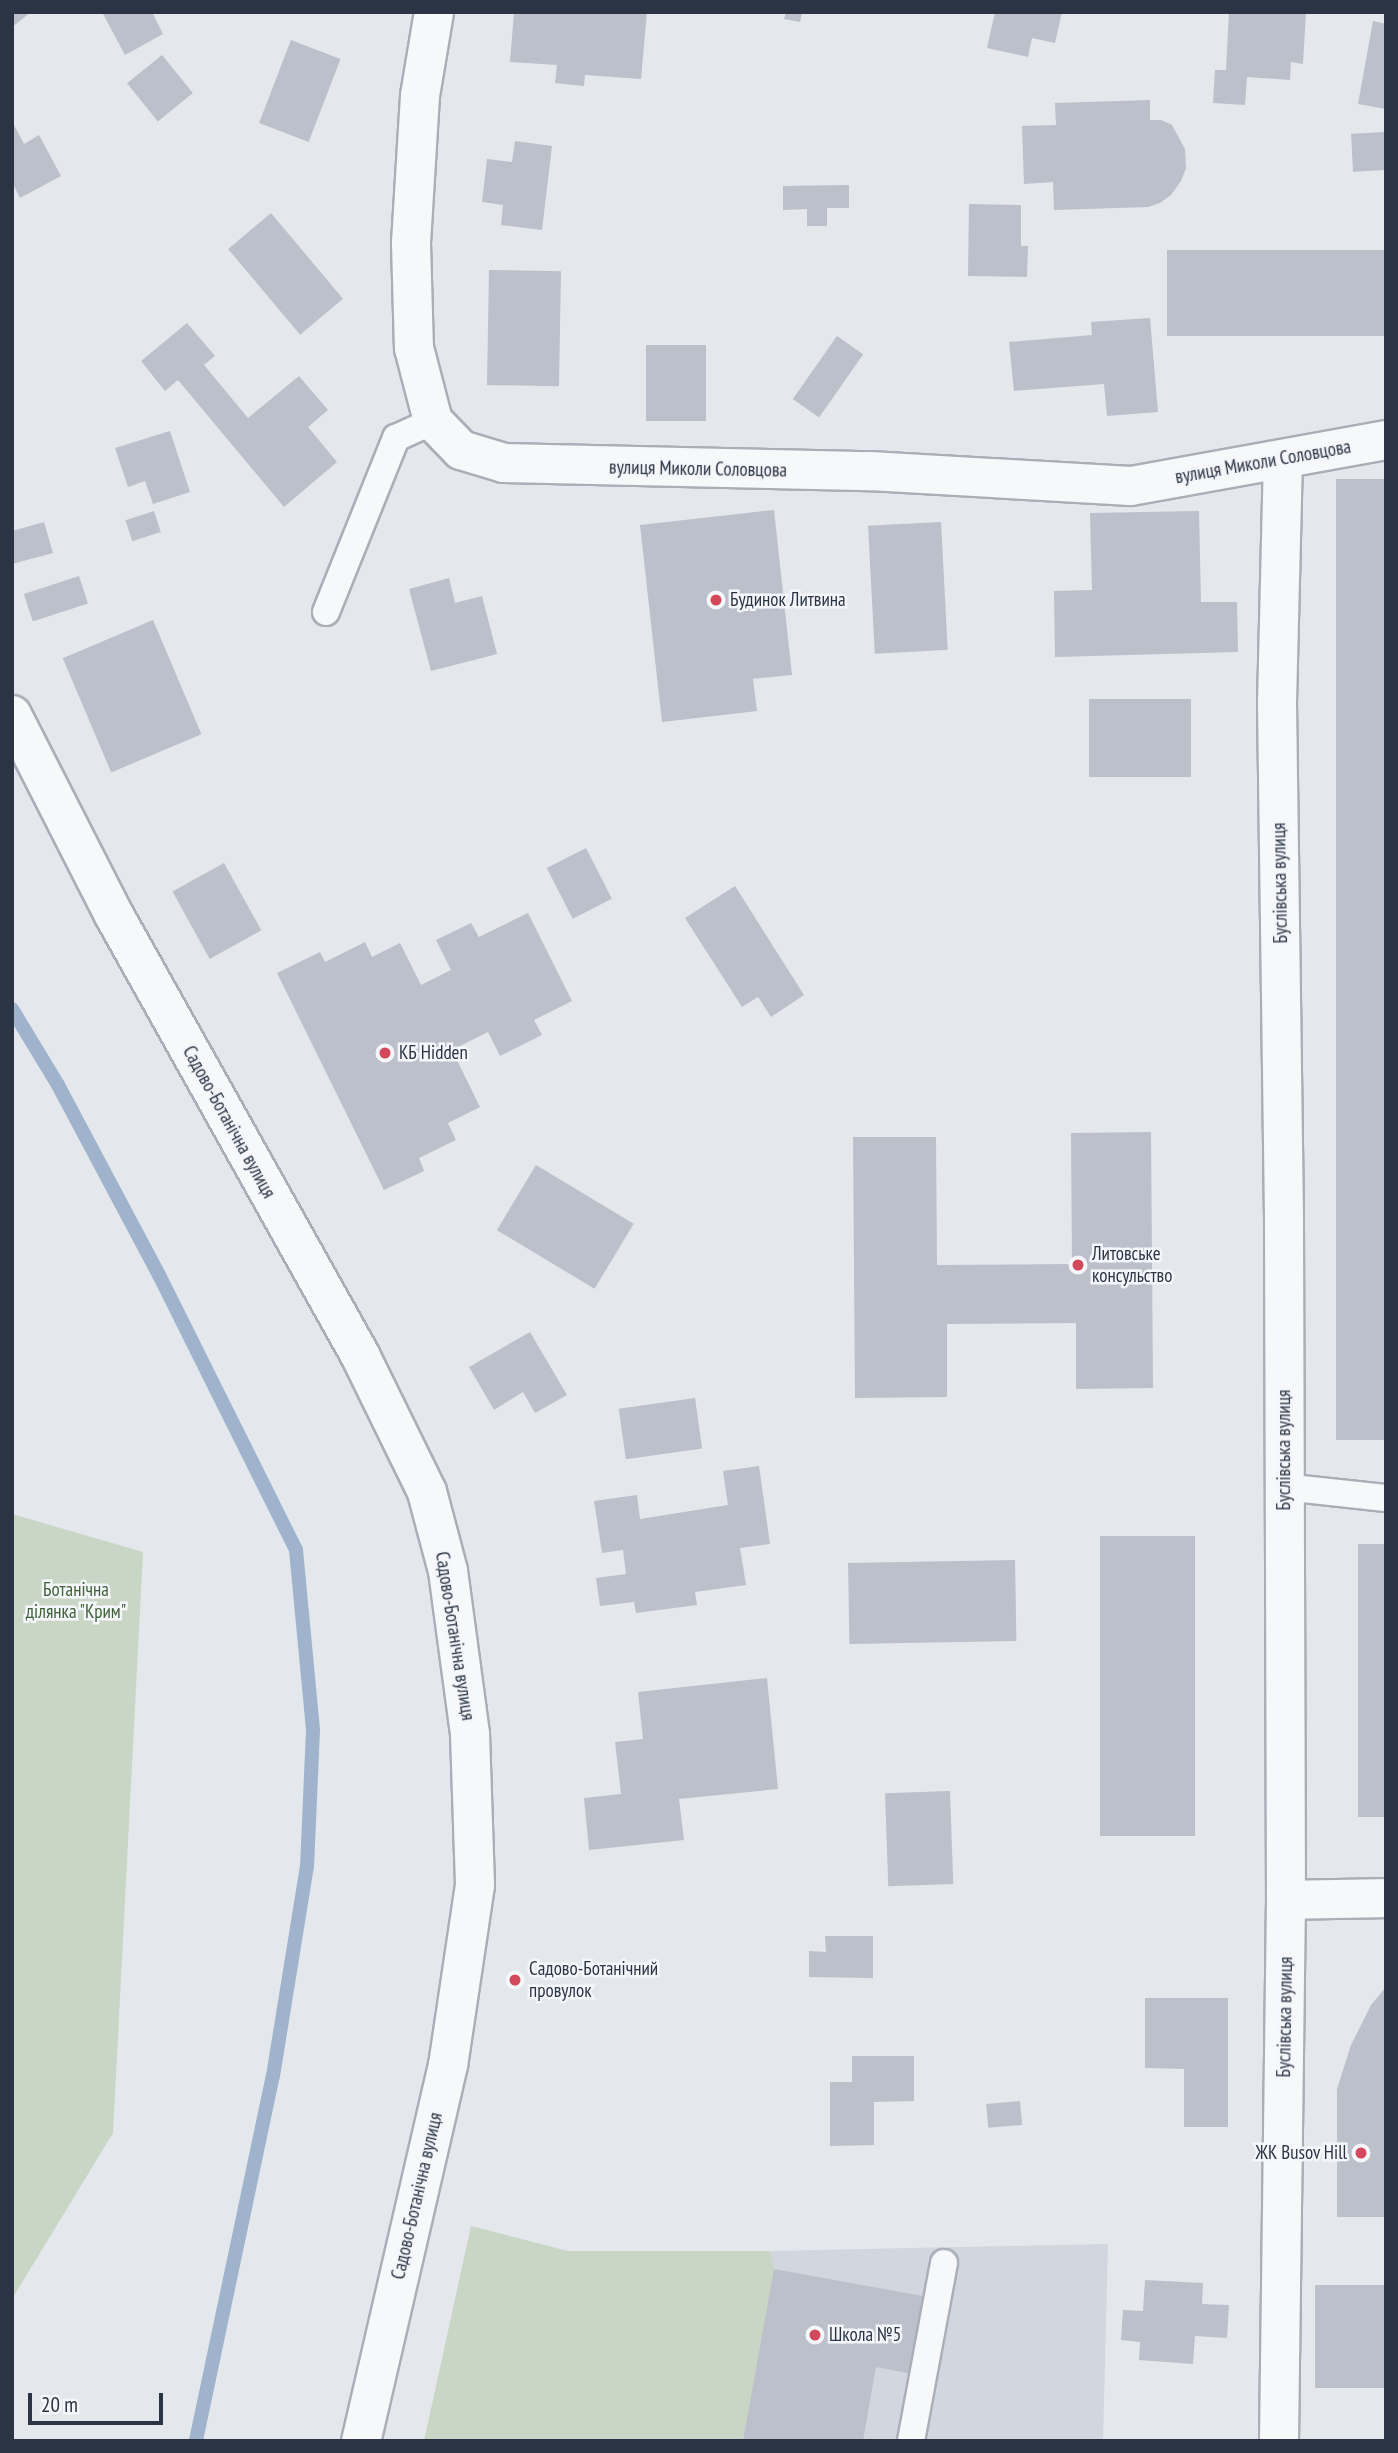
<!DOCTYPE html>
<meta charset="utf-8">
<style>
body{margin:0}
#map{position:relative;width:1398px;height:2453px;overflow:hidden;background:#e4e7ec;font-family:"PT Sans Narrow",sans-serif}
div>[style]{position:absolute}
.built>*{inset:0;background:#d2d6de}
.green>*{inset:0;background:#c9d6c5}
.stream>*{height:14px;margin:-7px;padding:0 7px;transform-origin:7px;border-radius:7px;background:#9fb4cc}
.building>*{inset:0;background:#bbc0ca;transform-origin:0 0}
.roads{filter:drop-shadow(2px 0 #a9aeb7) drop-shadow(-2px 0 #a9aeb7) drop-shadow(0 2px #a9aeb7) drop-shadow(0 -2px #a9aeb7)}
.service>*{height:26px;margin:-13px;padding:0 13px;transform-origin:13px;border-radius:13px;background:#f7f8fa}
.minor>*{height:38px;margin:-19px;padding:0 19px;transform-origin:19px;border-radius:19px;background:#f7f8fa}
.tertiary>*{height:38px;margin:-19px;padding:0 19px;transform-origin:19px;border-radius:19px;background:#f7f8fa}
.dots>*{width:19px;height:19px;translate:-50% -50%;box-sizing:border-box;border:4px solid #f4f6f9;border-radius:50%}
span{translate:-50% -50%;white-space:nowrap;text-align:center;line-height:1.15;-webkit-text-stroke:5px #f4f6f9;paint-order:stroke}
.street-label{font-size:19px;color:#2b3445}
.poi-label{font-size:19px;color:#2b3445}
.left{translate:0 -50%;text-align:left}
.right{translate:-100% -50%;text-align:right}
.park-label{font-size:19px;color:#3f6138}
.frame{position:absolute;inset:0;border:14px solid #2b3445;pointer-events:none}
.scale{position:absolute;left:28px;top:2393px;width:135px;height:32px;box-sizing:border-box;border:4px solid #2b3445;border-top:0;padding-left:9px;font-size:21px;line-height:24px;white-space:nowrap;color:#2b3445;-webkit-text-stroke:5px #f4f6f9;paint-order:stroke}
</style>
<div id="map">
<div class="built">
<div style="clip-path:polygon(1108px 2244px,1103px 2441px,478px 2441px,568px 2251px,770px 2251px)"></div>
</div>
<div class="green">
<div style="clip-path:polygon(12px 1514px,143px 1552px,113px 2133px,12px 2299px)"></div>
<div style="clip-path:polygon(471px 2226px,568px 2251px,770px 2251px,774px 2269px,743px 2441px,424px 2441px)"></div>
</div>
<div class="stream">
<div style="left:12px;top:1009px;width:89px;rotate:58.8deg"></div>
<div style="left:58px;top:1085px;width:215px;rotate:62deg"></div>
<div style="left:159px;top:1275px;width:307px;rotate:63.5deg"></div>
<div style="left:296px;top:1550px;width:181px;rotate:84.6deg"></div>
<div style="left:313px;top:1730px;width:136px;rotate:92.5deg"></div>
<div style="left:307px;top:1866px;width:212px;rotate:99.2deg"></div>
<div style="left:273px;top:2075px;width:374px;rotate:101.9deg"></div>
</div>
<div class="building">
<div style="clip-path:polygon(12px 12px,31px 12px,12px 27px)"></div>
<div style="clip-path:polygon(102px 12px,152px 12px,163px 34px,125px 55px)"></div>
<div style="clip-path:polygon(514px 12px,647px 12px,641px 79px,585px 75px,584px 86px,555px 83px,557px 65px,510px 62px)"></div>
<div style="clip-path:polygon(786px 12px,802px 12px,800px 22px,784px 19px)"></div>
<div style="clip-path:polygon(995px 12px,1062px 12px,1055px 43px,1032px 38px,1028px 57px,987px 48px)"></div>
<div style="clip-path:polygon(1229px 12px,1306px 12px,1303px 64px,1291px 62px,1290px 80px,1247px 77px,1245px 105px,1213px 103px,1215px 70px,1226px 70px)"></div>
<div style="clip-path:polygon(1373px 21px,1386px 24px,1386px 109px,1358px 104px)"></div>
<div style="left:291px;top:40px;width:53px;height:89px;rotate:21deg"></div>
<div style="left:162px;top:55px;width:49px;height:45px;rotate:51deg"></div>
<div style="clip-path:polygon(1150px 100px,1150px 120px,1161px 120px,1172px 125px,1185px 149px,1186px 168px,1181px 181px,1171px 195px,1160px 203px,1148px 207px,1054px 210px,1053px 182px,1024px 184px,1022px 126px,1056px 125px,1055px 103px)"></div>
<div style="clip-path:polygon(12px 121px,24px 144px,39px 135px,61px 176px,20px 198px,12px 182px)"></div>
<div style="left:1384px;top:132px;width:38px;height:33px;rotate:87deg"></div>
<div style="clip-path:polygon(515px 141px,552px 146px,542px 230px,501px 225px,503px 205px,482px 202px,487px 159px,512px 162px)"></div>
<div style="clip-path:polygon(849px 185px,849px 208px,827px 208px,827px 226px,807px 226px,807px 209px,783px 210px,783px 186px)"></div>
<div style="clip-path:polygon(969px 204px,1021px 205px,1021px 246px,1028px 246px,1027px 277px,968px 276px)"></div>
<div style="left:271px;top:213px;width:112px;height:56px;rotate:50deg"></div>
<div style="left:1386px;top:250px;width:86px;height:219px;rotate:90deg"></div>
<div style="left:489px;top:270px;width:72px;height:115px;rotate:1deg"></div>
<div style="clip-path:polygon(1150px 318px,1158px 412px,1107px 416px,1104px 384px,1014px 391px,1009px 342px,1092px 335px,1091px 322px)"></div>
<div style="clip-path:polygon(187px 323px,215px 356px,204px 365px,248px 418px,299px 376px,328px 410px,308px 427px,337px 462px,284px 507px,178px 380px,165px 391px,141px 361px)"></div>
<div style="left:837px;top:336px;width:32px;height:77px;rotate:35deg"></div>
<div style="left:646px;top:345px;width:60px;height:76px"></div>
<div style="clip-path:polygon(170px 431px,190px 492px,153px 504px,145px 481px,128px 487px,115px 448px)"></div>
<div style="left:1336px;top:479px;width:50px;height:961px"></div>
<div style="clip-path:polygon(774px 510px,792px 675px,753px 679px,757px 711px,662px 722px,640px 525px)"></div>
<div style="left:154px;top:511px;width:22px;height:30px;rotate:72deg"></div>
<div style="clip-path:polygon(1199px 511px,1201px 602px,1237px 602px,1238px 652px,1055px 657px,1054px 591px,1092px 590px,1090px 513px)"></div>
<div style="clip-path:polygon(44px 522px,53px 553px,12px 564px,12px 531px)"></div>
<div style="left:941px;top:522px;width:128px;height:73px;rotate:87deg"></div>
<div style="left:79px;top:576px;width:29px;height:58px;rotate:72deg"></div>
<div style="clip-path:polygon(449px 578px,455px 603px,482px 596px,497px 654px,431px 671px,409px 589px)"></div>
<div style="left:153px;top:620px;width:124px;height:98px;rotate:67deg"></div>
<div style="left:1191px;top:699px;width:78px;height:102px;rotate:90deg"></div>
<div style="left:586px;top:848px;width:57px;height:44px;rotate:63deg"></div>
<div style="left:224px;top:863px;width:77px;height:59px;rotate:61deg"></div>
<div style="clip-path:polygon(735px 886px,804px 995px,771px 1017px,758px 997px,742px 1007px,685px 918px)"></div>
<div style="clip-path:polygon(528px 913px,572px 1001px,534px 1020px,542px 1035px,500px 1056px,488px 1032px,452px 1050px,480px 1107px,448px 1123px,456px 1140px,419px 1158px,424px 1171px,384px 1190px,277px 973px,320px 952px,325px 962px,365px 942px,372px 957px,400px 943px,421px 985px,451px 970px,436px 940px,471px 923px,479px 937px)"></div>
<div style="clip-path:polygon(1151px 1132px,1153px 1388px,1076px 1389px,1076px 1323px,947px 1324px,947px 1397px,855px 1398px,853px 1137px,936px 1137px,937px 1265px,1072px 1264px,1071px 1133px)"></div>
<div style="left:536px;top:1165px;width:114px;height:76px;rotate:31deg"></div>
<div style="clip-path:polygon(530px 1332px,567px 1395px,535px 1413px,523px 1392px,494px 1410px,469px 1367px)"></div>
<div style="left:695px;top:1398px;width:51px;height:77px;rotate:82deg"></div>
<div style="clip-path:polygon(759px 1466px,770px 1544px,740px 1548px,746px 1585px,695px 1592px,697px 1605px,636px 1613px,634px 1602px,600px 1606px,596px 1578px,626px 1574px,623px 1550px,602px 1553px,594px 1501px,637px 1495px,640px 1519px,728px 1505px,723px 1471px)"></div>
<div style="left:1195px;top:1536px;width:300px;height:95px;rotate:90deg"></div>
<div style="left:1358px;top:1544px;width:28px;height:273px"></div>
<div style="left:1015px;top:1560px;width:81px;height:167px;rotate:89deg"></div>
<div style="clip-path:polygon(767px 1678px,778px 1789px,679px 1799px,684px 1840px,589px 1850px,584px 1798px,621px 1794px,615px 1742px,643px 1739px,638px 1692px)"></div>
<div style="left:950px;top:1791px;width:93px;height:65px;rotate:88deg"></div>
<div style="clip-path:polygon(825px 1936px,873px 1936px,873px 1978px,809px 1977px,809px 1951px,826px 1952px)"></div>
<div style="clip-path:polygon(1386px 1987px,1386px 2217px,1337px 2217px,1337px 2089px,1351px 2045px,1371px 2005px)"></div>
<div style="clip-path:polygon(1145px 1998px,1228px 1998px,1228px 2127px,1184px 2127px,1184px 2069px,1145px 2068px)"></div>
<div style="clip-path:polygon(852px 2056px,914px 2056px,914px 2101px,874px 2102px,874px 2145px,830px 2146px,830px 2082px,852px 2082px)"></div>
<div style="left:1020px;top:2101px;width:24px;height:34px;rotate:85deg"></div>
<div style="clip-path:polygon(774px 2269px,928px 2297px,913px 2374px,876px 2367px,863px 2441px,743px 2441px)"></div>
<div style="clip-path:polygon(1145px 2280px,1203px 2283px,1202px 2304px,1229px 2305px,1227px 2338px,1195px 2336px,1193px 2364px,1139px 2360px,1140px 2342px,1121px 2340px,1123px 2310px,1143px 2311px)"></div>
<div style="left:1315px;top:2285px;width:71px;height:103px"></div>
</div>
<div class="roads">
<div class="service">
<div style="left:326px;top:612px;width:188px;rotate:-68.1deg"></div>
<div style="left:396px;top:438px;width:41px;rotate:-24.7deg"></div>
<div style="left:1284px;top:1487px;width:103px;rotate:6.2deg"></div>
<div style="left:911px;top:2441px;width:181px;rotate:-79.5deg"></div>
</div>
<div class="minor">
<div style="left:434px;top:12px;width:85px;rotate:99.5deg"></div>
<div style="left:420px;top:96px;width:147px;rotate:93.5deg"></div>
<div style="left:411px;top:243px;width:105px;rotate:88.4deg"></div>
<div style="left:414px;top:348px;width:75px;rotate:75.4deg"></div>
<div style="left:433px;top:421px;width:40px;rotate:46deg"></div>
<div style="left:461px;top:450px;width:45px;rotate:16.8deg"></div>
<div style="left:504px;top:463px;width:366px;rotate:1.3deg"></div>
<div style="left:870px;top:471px;width:261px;rotate:3.3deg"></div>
<div style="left:1131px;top:486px;width:259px;rotate:-10.2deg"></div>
<div style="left:1286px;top:1900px;width:100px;rotate:-1.1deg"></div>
<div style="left:1279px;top:2441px;width:541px;rotate:-89.26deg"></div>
<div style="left:1286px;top:1900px;width:683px;rotate:-90.17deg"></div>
<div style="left:1284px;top:1217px;width:514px;rotate:-90.78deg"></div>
<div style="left:1277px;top:703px;width:244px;rotate:-88.6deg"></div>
</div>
<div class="tertiary">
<div style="left:12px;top:715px;width:225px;rotate:63deg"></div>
<div style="left:114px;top:915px;width:504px;rotate:60.79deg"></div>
<div style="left:360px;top:1355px;width:153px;rotate:63.9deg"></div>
<div style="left:427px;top:1492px;width:82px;rotate:75.1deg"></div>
<div style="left:448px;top:1571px;width:164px;rotate:82.3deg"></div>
<div style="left:470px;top:1734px;width:151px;rotate:88.1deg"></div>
<div style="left:475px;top:1885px;width:182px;rotate:98.5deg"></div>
<div style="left:448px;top:2065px;width:386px;rotate:103deg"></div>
</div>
</div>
<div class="dots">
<div style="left:716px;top:600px;background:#d1495b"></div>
<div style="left:385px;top:1053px;background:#d1495b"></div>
<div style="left:1078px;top:1265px;background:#d1495b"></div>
<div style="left:515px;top:1980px;background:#d1495b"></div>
<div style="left:1361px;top:2153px;background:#d1495b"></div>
<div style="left:815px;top:2335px;background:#d1495b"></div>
</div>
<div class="street-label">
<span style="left:1263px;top:462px;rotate:-10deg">вулиця Миколи Соловцова</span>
<span style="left:698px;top:469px;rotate:1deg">вулиця Миколи Соловцова</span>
<span style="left:1280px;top:883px;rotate:-91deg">Буслівська вулиця</span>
<span style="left:229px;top:1122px;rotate:61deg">Садово-Ботанічна вулиця</span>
<span style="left:1284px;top:1450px;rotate:-90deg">Буслівська вулиця</span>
<span style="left:455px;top:1636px;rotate:81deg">Садово-Ботанічна вулиця</span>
<span style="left:1285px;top:2017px;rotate:-89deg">Буслівська вулиця</span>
<span style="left:417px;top:2196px;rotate:-77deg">Садово-Ботанічна вулиця</span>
</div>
<div class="poi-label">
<span class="left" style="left:730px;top:600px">Будинок Литвина</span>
<span class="left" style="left:399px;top:1053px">КБ Hidden</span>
<span class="left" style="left:1092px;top:1265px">Литовське<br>консульство</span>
<span class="left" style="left:529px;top:1980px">Садово-Ботанічний<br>провулок</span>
<span class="right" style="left:1347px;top:2153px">ЖК Busov Hill</span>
<span class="left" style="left:829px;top:2335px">Школа №5</span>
</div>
<div class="park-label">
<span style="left:76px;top:1601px">Ботанічна<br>ділянка "Крим"</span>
</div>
<div class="frame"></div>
<div class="scale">20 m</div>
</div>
